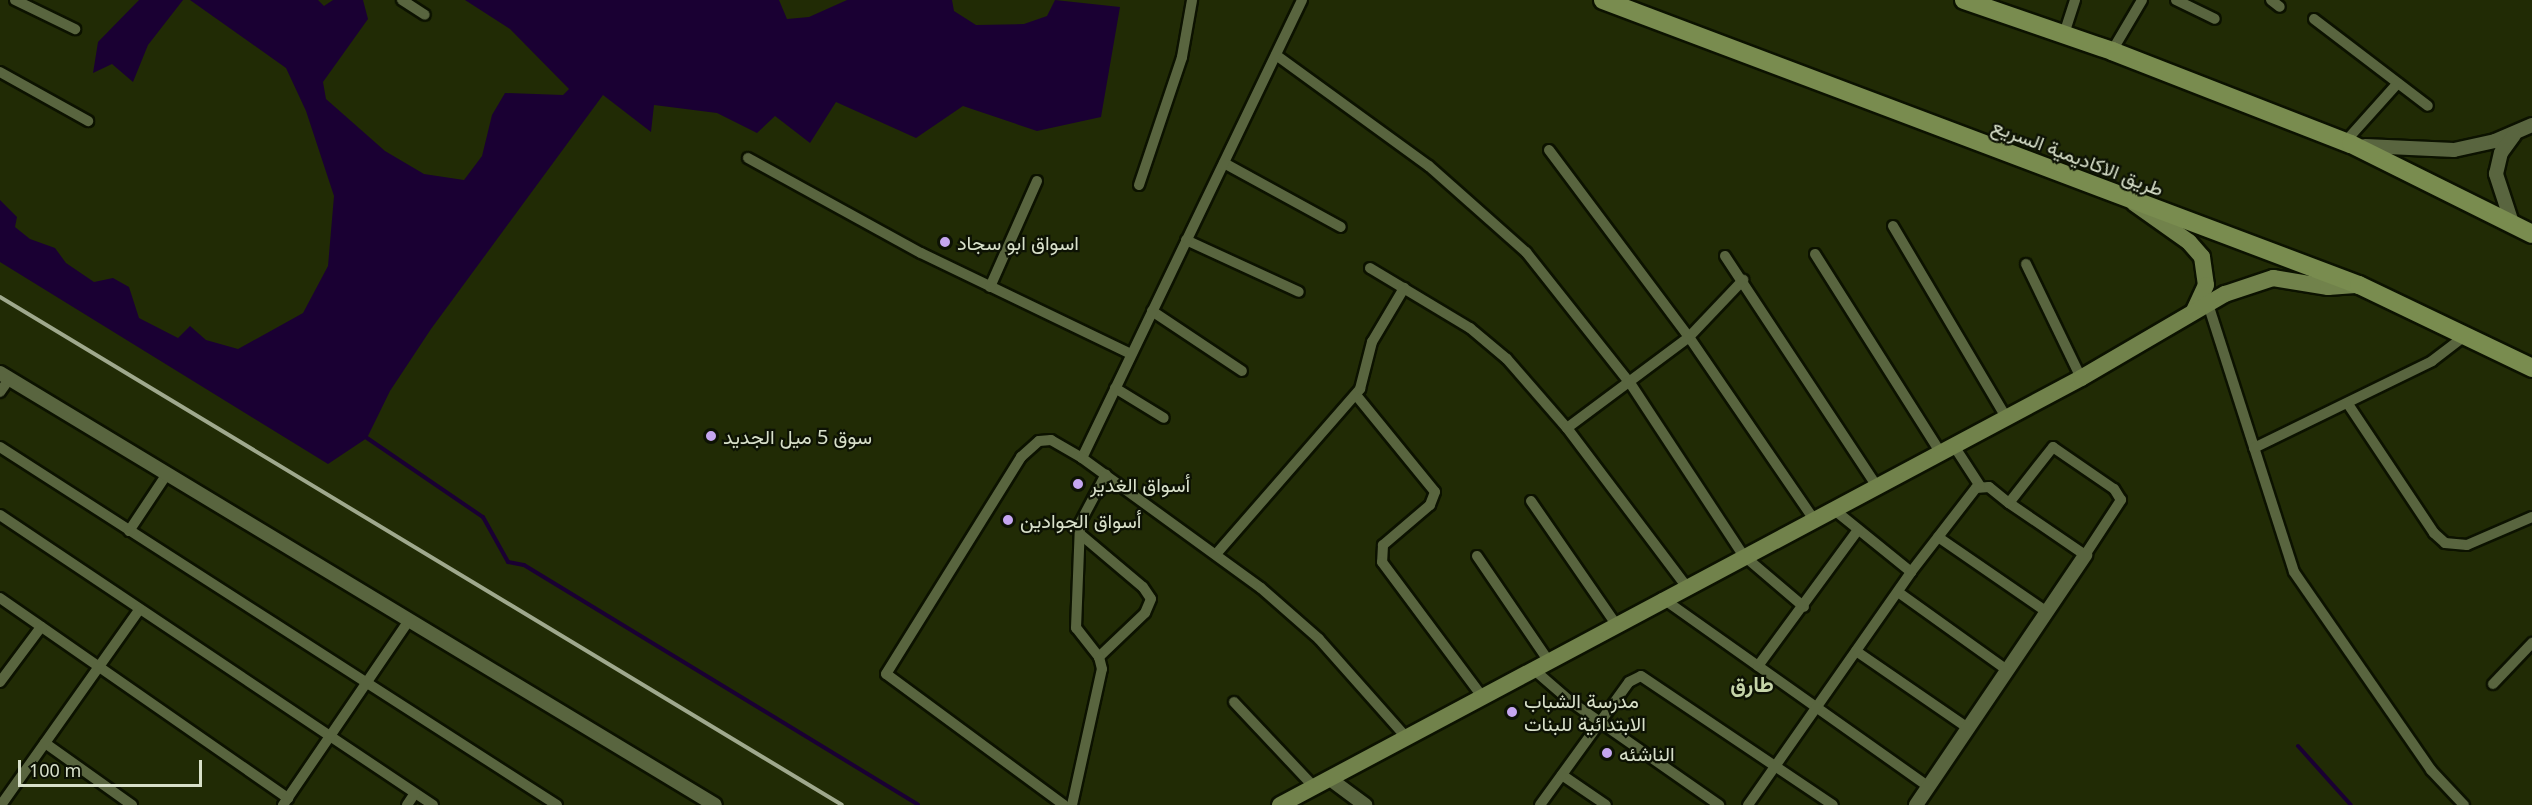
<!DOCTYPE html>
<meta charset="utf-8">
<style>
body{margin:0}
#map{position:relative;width:2532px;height:805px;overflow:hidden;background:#212b05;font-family:"Noto Sans",Vazirmatn,sans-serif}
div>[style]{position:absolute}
.water>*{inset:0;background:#1a0033}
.stream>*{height:4px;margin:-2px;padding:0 2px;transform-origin:2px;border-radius:2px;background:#1a0033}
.roads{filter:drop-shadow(2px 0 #0c1200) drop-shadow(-2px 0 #0c1200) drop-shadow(0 2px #0c1200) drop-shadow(0 -2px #0c1200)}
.minor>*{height:10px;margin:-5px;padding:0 5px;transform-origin:5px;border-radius:5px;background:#59653f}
.tertiary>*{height:14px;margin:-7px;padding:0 7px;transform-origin:7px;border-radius:7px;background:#59653f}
.primary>*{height:16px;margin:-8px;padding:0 8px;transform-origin:8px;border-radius:8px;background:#71824b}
.trunk>*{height:18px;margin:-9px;padding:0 9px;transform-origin:9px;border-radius:9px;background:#798c4f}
.rail>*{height:4px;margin:-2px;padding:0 2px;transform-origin:2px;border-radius:2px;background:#9fa88d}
.dots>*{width:16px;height:16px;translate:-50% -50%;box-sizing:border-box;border:3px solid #0d1204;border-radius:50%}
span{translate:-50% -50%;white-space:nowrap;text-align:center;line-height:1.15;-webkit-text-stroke:4.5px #0d1204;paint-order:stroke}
.street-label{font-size:20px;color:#d8e0ca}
.poi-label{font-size:20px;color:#d8e0ca}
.left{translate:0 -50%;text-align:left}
.quarter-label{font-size:22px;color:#c5d4a9;font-weight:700}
.scale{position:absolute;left:18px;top:760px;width:184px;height:27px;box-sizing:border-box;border:3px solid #d8e0ca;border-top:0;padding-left:8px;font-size:18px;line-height:21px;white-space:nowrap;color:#d8e0ca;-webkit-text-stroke:4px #0d1204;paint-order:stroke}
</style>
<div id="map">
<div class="water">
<div style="clip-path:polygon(139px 0,183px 0,148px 45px,133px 82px,112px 64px,93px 73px,98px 42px)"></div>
<div style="clip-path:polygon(190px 0,318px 0,324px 6px,333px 0,363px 0,368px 19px,323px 82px,326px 99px,385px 151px,424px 174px,464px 180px,482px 156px,492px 115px,505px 93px,563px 95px,569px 89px,510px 29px,465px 0,779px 0,787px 19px,809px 17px,847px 0,952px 0,954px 11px,976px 25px,1024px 24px,1047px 16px,1055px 0,1120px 7px,1101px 117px,1037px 131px,963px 106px,916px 138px,836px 102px,810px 143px,775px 116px,757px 133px,717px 113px,654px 105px,651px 132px,603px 95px,431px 329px,390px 391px,367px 438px,328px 464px,0 262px,0 200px,17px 217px,15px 227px,30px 239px,55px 248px,66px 263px,94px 282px,113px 278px,129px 287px,139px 318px,178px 338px,190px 326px,206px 340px,238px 349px,303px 313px,328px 266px,334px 196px,306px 111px,286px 68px)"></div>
</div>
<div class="stream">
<div style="left:367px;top:438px;width:140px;rotate:34.3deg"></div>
<div style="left:483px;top:517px;width:51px;rotate:60.9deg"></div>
<div style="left:508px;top:562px;width:16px;rotate:11deg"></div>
<div style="left:524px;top:565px;width:461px;rotate:31.3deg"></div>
<div style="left:2298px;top:746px;width:79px;rotate:48.1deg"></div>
</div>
<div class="roads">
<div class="minor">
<div style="left:15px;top:0;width:67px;rotate:25.8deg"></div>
<div style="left:402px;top:0;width:27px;rotate:33deg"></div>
<div style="left:2176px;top:0;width:43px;rotate:26deg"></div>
<div style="left:2271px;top:0;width:11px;rotate:38deg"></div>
<div style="left:2314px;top:19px;width:143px;rotate:37.3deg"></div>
<div style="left:2064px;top:34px;width:36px;rotate:-72deg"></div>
<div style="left:2112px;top:51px;width:59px;rotate:-59.5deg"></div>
<div style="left:1276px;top:55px;width:189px;rotate:36deg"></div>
<div style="left:1429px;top:166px;width:130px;rotate:41.6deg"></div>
<div style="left:1526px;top:252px;width:167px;rotate:51.6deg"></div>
<div style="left:1630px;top:383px;width:206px;rotate:56.7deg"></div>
<div style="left:1743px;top:555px;width:80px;rotate:40.4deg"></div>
<div style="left:0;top:72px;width:101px;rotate:29.1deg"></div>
<div style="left:2345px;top:142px;width:79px;rotate:-48.1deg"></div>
<div style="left:1549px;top:150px;width:234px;rotate:53.2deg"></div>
<div style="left:1689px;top:337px;width:219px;rotate:55.6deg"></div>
<div style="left:748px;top:158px;width:197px;rotate:28.8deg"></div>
<div style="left:921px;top:253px;width:233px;rotate:25.7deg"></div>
<div style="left:1224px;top:163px;width:133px;rotate:28.7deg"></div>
<div style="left:1139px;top:185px;width:135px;rotate:-71.4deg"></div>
<div style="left:1182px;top:57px;width:58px;rotate:-80deg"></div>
<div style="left:1893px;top:226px;width:222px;rotate:59.4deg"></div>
<div style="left:1186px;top:240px;width:124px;rotate:24.7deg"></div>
<div style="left:1815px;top:254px;width:236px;rotate:57.7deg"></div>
<div style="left:1725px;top:256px;width:274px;rotate:56.6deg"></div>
<div style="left:2026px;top:264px;width:127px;rotate:64.2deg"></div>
<div style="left:1370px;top:268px;width:117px;rotate:31deg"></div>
<div style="left:1470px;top:328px;width:48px;rotate:40deg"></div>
<div style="left:1507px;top:359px;width:91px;rotate:49deg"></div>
<div style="left:1567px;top:428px;width:198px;rotate:53deg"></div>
<div style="left:990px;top:287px;width:116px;rotate:-66.1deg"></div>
<div style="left:2208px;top:304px;width:281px;rotate:72.2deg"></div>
<div style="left:2294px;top:572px;width:241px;rotate:55.3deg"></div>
<div style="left:2431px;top:770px;width:48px;rotate:46.7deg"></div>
<div style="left:1152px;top:311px;width:108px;rotate:33.7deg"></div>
<div style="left:1115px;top:388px;width:57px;rotate:31.5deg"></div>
<div style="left:0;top:392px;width:16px;rotate:-55deg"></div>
<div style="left:1356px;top:395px;width:125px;rotate:50.8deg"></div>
<div style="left:1435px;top:492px;width:14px;rotate:111deg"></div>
<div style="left:1430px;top:505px;width:62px;rotate:139.6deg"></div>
<div style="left:1383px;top:545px;width:17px;rotate:93deg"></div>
<div style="left:1382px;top:562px;width:167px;rotate:53.3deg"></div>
<div style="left:2348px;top:404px;width:155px;rotate:56.3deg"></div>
<div style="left:2434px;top:533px;width:15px;rotate:42deg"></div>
<div style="left:2445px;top:543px;width:22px;rotate:5deg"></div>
<div style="left:2467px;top:545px;width:71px;rotate:-23.3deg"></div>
<div style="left:1567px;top:428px;width:152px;rotate:-36.7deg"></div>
<div style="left:1689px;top:337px;width:79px;rotate:-46.5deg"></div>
<div style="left:1954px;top:446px;width:48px;rotate:57deg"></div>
<div style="left:0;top:447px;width:662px;rotate:32.73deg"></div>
<div style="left:2254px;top:448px;width:198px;rotate:-26deg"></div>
<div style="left:2432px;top:361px;width:43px;rotate:-37.4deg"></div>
<div style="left:1082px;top:458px;width:508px;rotate:-64.34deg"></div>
<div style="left:1531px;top:501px;width:150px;rotate:55.4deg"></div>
<div style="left:1832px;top:508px;width:102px;rotate:39deg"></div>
<div style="left:0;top:515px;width:521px;rotate:33.81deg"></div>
<div style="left:129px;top:531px;width:69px;rotate:-56.3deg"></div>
<div style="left:1080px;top:534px;width:82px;rotate:40.1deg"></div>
<div style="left:1143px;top:587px;width:14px;rotate:56deg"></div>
<div style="left:1151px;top:599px;width:15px;rotate:113deg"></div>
<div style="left:1145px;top:613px;width:64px;rotate:136.3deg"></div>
<div style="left:1938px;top:537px;width:132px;rotate:34.5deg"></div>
<div style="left:1217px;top:553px;width:218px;rotate:-48.9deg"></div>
<div style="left:1360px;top:389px;width:49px;rotate:-75.7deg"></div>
<div style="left:1372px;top:342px;width:63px;rotate:-59.3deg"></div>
<div style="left:1477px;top:556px;width:126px;rotate:55.7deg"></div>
<div style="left:1898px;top:592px;width:134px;rotate:35.6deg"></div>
<div style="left:0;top:598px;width:351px;rotate:34.8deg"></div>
<div style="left:1662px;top:598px;width:326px;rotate:35.3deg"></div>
<div style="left:1856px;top:651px;width:136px;rotate:34.5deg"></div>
<div style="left:1758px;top:666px;width:169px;rotate:-53.7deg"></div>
<div style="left:1532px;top:668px;width:50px;rotate:41deg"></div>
<div style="left:1570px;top:701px;width:182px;rotate:34.9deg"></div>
<div style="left:0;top:682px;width:69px;rotate:-53.3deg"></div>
<div style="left:2493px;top:684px;width:57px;rotate:-46.4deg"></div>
<div style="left:1234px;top:702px;width:118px;rotate:46.7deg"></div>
<div style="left:45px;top:743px;width:107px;rotate:35.5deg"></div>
<div style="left:1562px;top:775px;width:53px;rotate:34.3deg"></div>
<div style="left:1px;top:805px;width:240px;rotate:-54.7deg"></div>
<div style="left:283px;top:805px;width:224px;rotate:-55.7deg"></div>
<div style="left:407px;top:805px;width:14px;rotate:-56deg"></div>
<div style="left:1064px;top:805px;width:221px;rotate:-143.6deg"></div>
<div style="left:886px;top:674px;width:256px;rotate:-58.1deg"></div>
<div style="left:1021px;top:457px;width:24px;rotate:-42deg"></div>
<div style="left:1039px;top:441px;width:12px;rotate:-5deg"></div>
<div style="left:1051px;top:440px;width:36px;rotate:30deg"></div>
<div style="left:1082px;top:458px;width:221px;rotate:36deg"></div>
<div style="left:1261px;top:588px;width:77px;rotate:41.3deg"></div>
<div style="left:1319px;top:639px;width:131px;rotate:48.4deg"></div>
<div style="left:1072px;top:805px;width:139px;rotate:-77.6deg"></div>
<div style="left:1102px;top:669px;width:12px;rotate:-104deg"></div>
<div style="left:1099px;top:657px;width:37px;rotate:-128deg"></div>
<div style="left:1076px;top:628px;width:105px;rotate:-87.8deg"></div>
<div style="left:1080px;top:523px;width:55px;rotate:-62deg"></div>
<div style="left:1540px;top:805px;width:152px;rotate:-54.1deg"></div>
<div style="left:1629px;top:682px;width:13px;rotate:-27deg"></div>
<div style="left:1641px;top:676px;width:231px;rotate:33.9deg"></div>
<div style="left:1748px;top:805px;width:284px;rotate:-55deg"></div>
<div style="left:1911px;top:572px;width:106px;rotate:-52.3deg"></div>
<div style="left:1976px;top:488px;width:13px;rotate:-4deg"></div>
<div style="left:1989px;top:487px;width:26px;rotate:39deg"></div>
<div style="left:2009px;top:503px;width:92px;rotate:34.4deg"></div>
<div style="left:2085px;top:555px;width:66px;rotate:-56.8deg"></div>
<div style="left:2121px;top:500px;width:13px;rotate:-122deg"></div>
<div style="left:2114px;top:489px;width:74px;rotate:-145.5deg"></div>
<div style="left:2053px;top:447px;width:71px;rotate:128.2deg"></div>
</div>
<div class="tertiary">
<div style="left:2365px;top:146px;width:89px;rotate:2.6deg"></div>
<div style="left:2454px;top:150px;width:42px;rotate:-12.4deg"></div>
<div style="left:2495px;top:141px;width:40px;rotate:-23.4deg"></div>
<div style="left:2512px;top:223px;width:52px;rotate:-108.1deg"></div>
<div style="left:2496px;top:174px;width:22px;rotate:-77deg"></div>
<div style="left:2501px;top:153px;width:22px;rotate:-54deg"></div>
<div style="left:0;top:373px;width:835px;rotate:31.14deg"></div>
<div style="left:1330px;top:779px;width:44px;rotate:36.6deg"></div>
<div style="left:1916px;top:805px;width:302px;rotate:-55.9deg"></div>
</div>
<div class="primary">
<div style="left:2134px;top:203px;width:67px;rotate:35.3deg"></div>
<div style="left:2189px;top:242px;width:20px;rotate:49deg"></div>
<div style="left:2202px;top:257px;width:28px;rotate:82deg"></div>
<div style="left:2206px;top:285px;width:29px;rotate:115deg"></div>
<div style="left:1280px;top:805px;width:908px;rotate:-28.06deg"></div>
<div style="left:2081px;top:378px;width:167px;rotate:-30.3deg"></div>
<div style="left:2225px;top:294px;width:51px;rotate:-18.4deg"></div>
<div style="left:2273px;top:278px;width:56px;rotate:9.3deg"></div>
<div style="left:2328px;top:287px;width:31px;rotate:-4deg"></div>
</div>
<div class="trunk">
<div style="left:1603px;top:0;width:808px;rotate:20.66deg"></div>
<div style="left:2359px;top:285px;width:192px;rotate:25.6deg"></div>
<div style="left:1964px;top:0;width:157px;rotate:19deg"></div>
<div style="left:2112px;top:51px;width:256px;rotate:21.3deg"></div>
<div style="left:2351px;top:144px;width:202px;rotate:26.4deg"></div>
</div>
</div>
<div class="rail">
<div style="left:0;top:297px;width:983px;rotate:31.1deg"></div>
</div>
<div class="dots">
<div style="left:945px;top:242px;background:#c5a6f0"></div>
<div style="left:711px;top:436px;background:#c5a6f0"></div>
<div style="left:1078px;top:484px;background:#c5a6f0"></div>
<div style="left:1008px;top:520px;background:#c5a6f0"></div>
<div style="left:1512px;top:712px;background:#c5a6f0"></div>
<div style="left:1607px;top:753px;background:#c5a6f0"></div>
</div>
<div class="street-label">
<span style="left:2078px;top:157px;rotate:21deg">طريق الاكاديمية السريع</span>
</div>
<div class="poi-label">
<span class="left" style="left:957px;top:242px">اسواق ابو سجاد</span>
<span class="left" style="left:723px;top:436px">سوق 5 ميل الجديد</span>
<span class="left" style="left:1090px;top:484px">أسواق الغدير</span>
<span class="left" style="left:1020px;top:520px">أسواق الجوادين</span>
<span class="left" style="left:1524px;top:712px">مدرسة الشباب<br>الابتدائية للبنات</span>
<span class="left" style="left:1619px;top:753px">الناشئه</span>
</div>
<div class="quarter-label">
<span style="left:1752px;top:684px">طارق</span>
</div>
<div class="scale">100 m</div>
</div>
